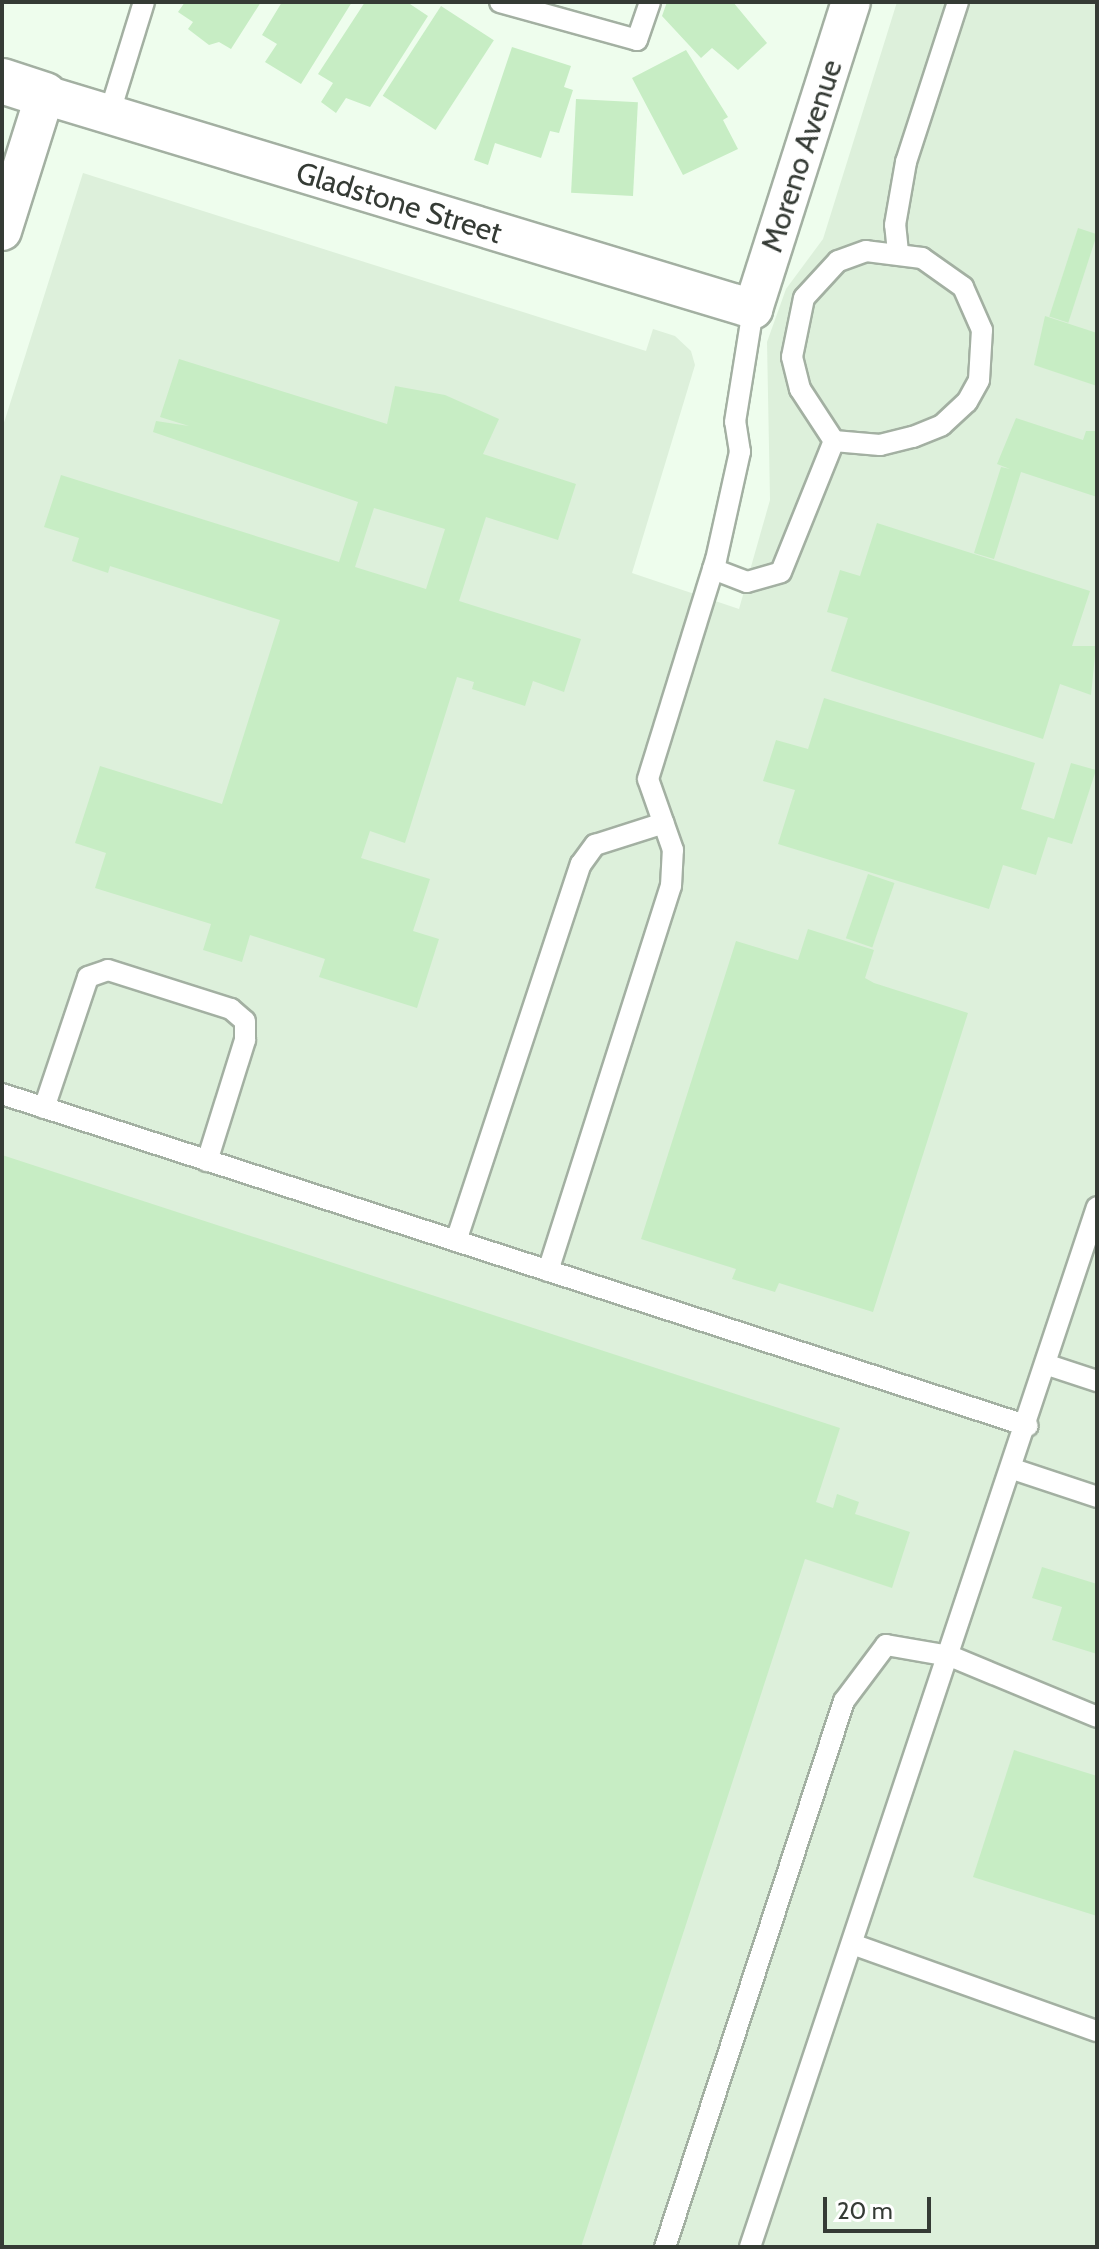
<!DOCTYPE html>
<style>
body{margin:0}
#map{position:relative;width:1099px;height:2249px;overflow:hidden;background:#eefded;font-family:Cabin,sans-serif}
div>[style]{position:absolute}
.built>*{inset:0;background:#ddf0db}
.building>*{inset:0;background:#c7edc4;transform-origin:0 0}
.roads{filter:drop-shadow(2px 0 #a3b0a2) drop-shadow(-2px 0 #a3b0a2) drop-shadow(0 2px #a3b0a2) drop-shadow(0 -2px #a3b0a2)}
.service>*{height:20px;margin:-10px;padding:0 10px;transform-origin:10px;border-radius:10px;background:#fff}
.minor>*{height:38px;margin:-19px;padding:0 19px;transform-origin:19px;border-radius:19px;background:#fff}
.tertiary>*{height:44px;margin:-22px;padding:0 22px;transform-origin:22px;border-radius:22px;background:#fff}
span{translate:-50% -50%;white-space:nowrap;text-align:center;line-height:1.15;-webkit-text-stroke:7px #fff;paint-order:stroke}
.street-label{font-size:30px;color:#353b35}
.frame{position:absolute;inset:0;border:4px solid #353b35;pointer-events:none}
.scale{position:absolute;left:823px;top:2197px;width:108px;height:36px;box-sizing:border-box;border:4px solid #353b35;border-top:0;padding-left:10px;font-size:24px;line-height:28px;white-space:nowrap;color:#353b35;-webkit-text-stroke:6px #fff;paint-order:stroke}
</style>
<div id="map">
<div class="built">
<div style="clip-path:polygon(897px 2px,1097px 2px,1097px 2247px,2px 2247px,2px 429px,83px 173px,646px 351px,653px 329px,675px 336px,691px 351px,695px 365px,632px 573px,739px 609px,770px 500px,767px 342px,786px 289px,823px 239px)"></div>
</div>
<div class="building">
<div style="clip-path:polygon(185px 2px,261px 2px,231px 49px,219px 42px,209px 45px,188px 29px,193px 22px,178px 12px)"></div>
<div style="clip-path:polygon(282px 2px,352px 2px,301px 84px,265px 62px,277px 44px,262px 35px)"></div>
<div style="clip-path:polygon(365px 2px,407px 2px,428px 16px,370px 107px,346px 98px,336px 113px,321px 102px,333px 83px,318px 74px)"></div>
<div style="clip-path:polygon(667px 2px,733px 2px,767px 43px,738px 70px,712px 48px,701px 58px,662px 16px)"></div>
<div style="left:441px;top:6px;width:63px;height:107px;rotate:33deg"></div>
<div style="clip-path:polygon(512px 47px,571px 66px,564px 87px,573px 90px,559px 133px,550px 131px,541px 158px,495px 143px,488px 165px,474px 160px)"></div>
<div style="clip-path:polygon(686px 50px,728px 117px,723px 120px,738px 149px,683px 175px,632px 78px)"></div>
<div style="left:576px;top:99px;width:62px;height:94px;rotate:3deg"></div>
<div style="left:1078px;top:228px;width:20px;height:93px;rotate:18deg"></div>
<div style="clip-path:polygon(1045px 316px,1097px 333px,1097px 386px,1034px 365px)"></div>
<div style="clip-path:polygon(evenodd,179px 359px,387px 424px,395px 386px,445px 395px,499px 419px,483px 454px,576px 484px,558px 540px,486px 517px,459px 601px,581px 639px,564px 692px,533px 681px,525px 706px,472px 689px,474px 682px,457px 677px,405px 843px,370px 831px,361px 858px,430px 879px,413px 931px,439px 939px,417px 1008px,319px 977px,325px 959px,250px 935px,242px 962px,203px 950px,211px 924px,95px 888px,106px 853px,75px 843px,100px 766px,222px 804px,280px 620px,110px 566px,108px 573px,72px 561px,79px 538px,44px 527px,61px 475px,339px 562px,358px 502px,153px 432px,156px 421px,189px 426px,160px 417px,179px 359px,374px 508px,445px 529px,426px 589px,355px 567px,374px 508px)"></div>
<div style="clip-path:polygon(1016px 418px,1083px 440px,1086px 431px,1097px 431px,1097px 497px,1021px 472px,994px 559px,974px 553px,1001px 467px,1010px 469px,997px 464px)"></div>
<div style="clip-path:polygon(877px 523px,1090px 591px,1072px 646px,1096px 646px,1091px 695px,1060px 684px,1043px 739px,831px 671px,848px 618px,827px 612px,840px 570px,860px 576px)"></div>
<div style="clip-path:polygon(824px 698px,1035px 763px,1021px 809px,1054px 819px,1071px 763px,1096px 770px,1072px 844px,1048px 837px,1036px 875px,1003px 865px,989px 909px,778px 844px,795px 790px,763px 781px,776px 740px,808px 749px)"></div>
<div style="left:868px;top:874px;width:28px;height:68px;rotate:19deg"></div>
<div style="clip-path:polygon(808px 929px,874px 950px,865px 978px,874px 983px,968px 1013px,873px 1312px,779px 1283px,775px 1292px,732px 1279px,736px 1269px,641px 1239px,736px 941px,798px 960px)"></div>
<div style="clip-path:polygon(2px 1155px,840px 1428px,816px 1502px,833px 1508px,837px 1494px,859px 1502px,855px 1514px,910px 1532px,892px 1588px,805px 1559px,581px 2247px,2px 2247px)"></div>
<div style="clip-path:polygon(1042px 1567px,1097px 1584px,1097px 1654px,1052px 1640px,1062px 1607px,1032px 1598px)"></div>
<div style="clip-path:polygon(1014px 1750px,1097px 1776px,1097px 1916px,973px 1877px)"></div>
</div>
<div class="roads">
<div class="service">
<div style="left:500px;top:2px;width:142px;rotate:15.5deg"></div>
<div style="left:637px;top:40px;width:40px;rotate:-71.1deg"></div>
<div style="left:109px;top:115px;width:118px;rotate:-72.8deg"></div>
<div style="left:898px;top:252px;width:27px;rotate:-96deg"></div>
<div style="left:895px;top:225px;width:64px;rotate:-80.1deg"></div>
<div style="left:906px;top:162px;width:168px;rotate:-72deg"></div>
<div style="left:713px;top:569px;width:36px;rotate:21deg"></div>
<div style="left:747px;top:582px;width:35px;rotate:-16deg"></div>
<div style="left:781px;top:572px;width:141px;rotate:-68deg"></div>
<div style="left:834px;top:441px;width:46px;rotate:5deg"></div>
<div style="left:880px;top:445px;width:34px;rotate:-14deg"></div>
<div style="left:913px;top:437px;width:31px;rotate:-22deg"></div>
<div style="left:942px;top:425px;width:34px;rotate:-43deg"></div>
<div style="left:967px;top:402px;width:25px;rotate:-61deg"></div>
<div style="left:979px;top:380px;width:50px;rotate:-86.6deg"></div>
<div style="left:982px;top:330px;width:47px;rotate:-113.8deg"></div>
<div style="left:963px;top:287px;width:50px;rotate:-144.7deg"></div>
<div style="left:922px;top:258px;width:56px;rotate:-172.9deg"></div>
<div style="left:866px;top:251px;width:30px;rotate:160deg"></div>
<div style="left:838px;top:261px;width:50px;rotate:132.6deg"></div>
<div style="left:804px;top:298px;width:60px;rotate:101.5deg"></div>
<div style="left:792px;top:357px;width:33px;rotate:76deg"></div>
<div style="left:800px;top:389px;width:62px;rotate:56.8deg"></div>
<div style="left:2px;top:1094px;width:1078px;rotate:17.93deg"></div>
<div style="left:44px;top:1108px;width:138px;rotate:-71.4deg"></div>
<div style="left:88px;top:977px;width:21px;rotate:-19deg"></div>
<div style="left:108px;top:970px;width:129px;rotate:17.6deg"></div>
<div style="left:231px;top:1009px;width:18px;rotate:41deg"></div>
<div style="left:245px;top:1021px;width:19px;rotate:90deg"></div>
<div style="left:245px;top:1040px;width:127px;rotate:107.4deg"></div>
<div style="left:456px;top:1241px;width:397px;rotate:-71.7deg"></div>
<div style="left:581px;top:864px;width:24px;rotate:-54deg"></div>
<div style="left:595px;top:845px;width:72px;rotate:-17.7deg"></div>
<div style="left:548px;top:1271px;width:404px;rotate:-72.3deg"></div>
<div style="left:671px;top:886px;width:36px;rotate:-87deg"></div>
<div style="left:673px;top:850px;width:75px;rotate:-109.4deg"></div>
<div style="left:648px;top:779px;width:229px;rotate:-72.8deg"></div>
<div style="left:716px;top:560px;width:111px;rotate:-77.5deg"></div>
<div style="left:740px;top:452px;width:30px;rotate:-99deg"></div>
<div style="left:735px;top:422px;width:114px;rotate:-80.9deg"></div>
<div style="left:1048px;top:1365px;width:52px;rotate:18.1deg"></div>
<div style="left:1013px;top:1469px;width:89px;rotate:18.4deg"></div>
<div style="left:852px;top:1944px;width:260px;rotate:19.6deg"></div>
<div style="left:665px;top:2247px;width:575px;rotate:-71.85deg"></div>
<div style="left:844px;top:1701px;width:70px;rotate:-53.1deg"></div>
<div style="left:886px;top:1645px;width:65px;rotate:9.8deg"></div>
<div style="left:950px;top:1656px;width:159px;rotate:22.5deg"></div>
<div style="left:750px;top:2247px;width:1096px;rotate:-71.55deg"></div>
</div>
<div class="minor">
<div style="left:2px;top:231px;width:143px;rotate:-72.5deg"></div>
<div style="left:45px;top:95px;width:740px;rotate:16.82deg"></div>
<div style="left:753px;top:309px;width:322px;rotate:-72.3deg"></div>
</div>
<div class="tertiary">
<div style="left:2px;top:81px;width:45px;rotate:18deg"></div>
</div>
</div>
<div class="street-label">
<span style="left:802px;top:156px;rotate:-72deg">Moreno Avenue</span>
<span style="left:399px;top:203px;rotate:17deg">Gladstone Street</span>
</div>
<div class="frame"></div>
<div class="scale">20 m</div>
</div>
